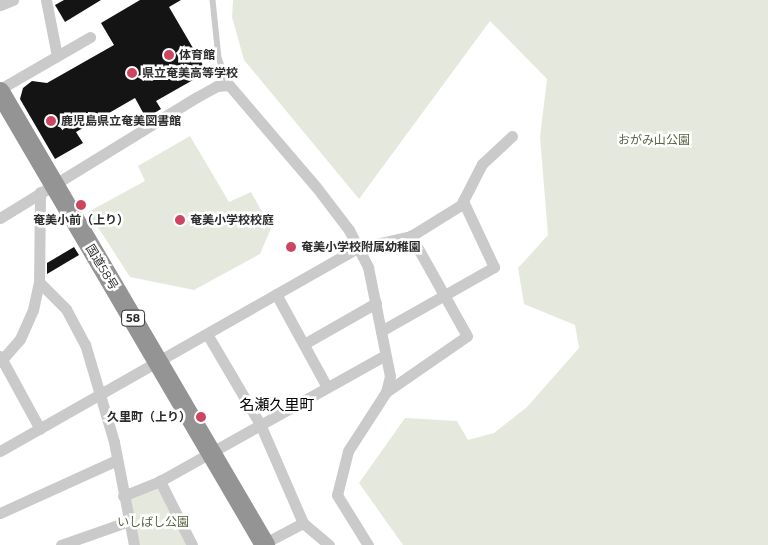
<!DOCTYPE html>
<meta charset="utf-8">
<style>
body{margin:0}
#map{position:relative;width:768px;height:545px;overflow:hidden;background:#fff;font-family:Montserrat,"Noto Sans JP",sans-serif}
div>[style]{position:absolute}
.green>*{inset:0;background:#e5e9dd}
.building>*{inset:0;background:#141414}
.lane>*{height:5.5px;margin:-2.75px;padding:0 2.75px;transform-origin:2.75px;border-radius:2.75px;background:#cacaca}
.street>*{height:11px;margin:-5.5px;padding:0 5.5px;transform-origin:5.5px;border-radius:5.5px;background:#cacaca}
.highway>*{height:20px;margin:-10px;padding:0 10px;transform-origin:10px;border-radius:10px;background:#949494}
.dots>*{width:14px;height:14px;translate:-50% -50%;box-sizing:border-box;border:2px solid #fff;border-radius:50%}
span{translate:-50% -50%;white-space:nowrap;text-align:center;line-height:1.15;-webkit-text-stroke:5px #fff;paint-order:stroke}
.shield-label span{padding:1px 4px;background:#fff;border:1px solid;border-radius:4px;-webkit-text-stroke-width:0}
.shield-label{font-size:11px;color:#2d2d2d;font-weight:700}
.poi-label{font-size:12px;color:#2d2d2d;font-weight:700}
.left{translate:0 -50%;text-align:left}
.right{translate:-100% -50%;text-align:right}
.park-label{font-size:12px;color:#556341}
.street-label{font-size:12px;color:#2d2d2d}
.quarter-label{font-size:15px;color:#000}
</style>
<div id="map">
<div class="green">
<div style="clip-path:polygon(233px 0,768px 0,768px 545px,403px 545px,359px 483px,405px 418px,457px 421px,468px 440px,494px 433px,527px 407px,579px 348px,575px 325px,524px 304px,518px 268px,548px 235px,540px 137px,547px 79px,490px 21px,359px 199px,244px 60px,232px 17px)"></div>
<div style="clip-path:polygon(190px 136px,229px 202px,251px 192px,271px 228px,260px 254px,194px 290px,130px 277px,88px 212px,145px 181px,138px 166px)"></div>
<div style="clip-path:polygon(160px 485px,189px 545px,136px 545px,124px 499px)"></div>
</div>
<div class="building">
<div style="clip-path:polygon(64px 0,101px 0,65px 22px,55px 5px)"></div>
<div style="clip-path:polygon(140px 0,181px 0,169px 7px,207px 72px,156px 101px,161px 109px,146px 118px,135px 98px,76px 132px,83px 143px,55px 159px,20px 99px,23px 88px,32px 81px,47px 83px,114px 45px,101px 23px)"></div>
<div style="clip-path:polygon(74px 247px,79px 255px,47px 274px,47px 263px)"></div>
</div>
<div class="lane">
<div style="left:213px;top:0;width:58px;rotate:84.1deg"></div>
<div style="left:219px;top:58px;width:29px;rotate:70deg"></div>
</div>
<div class="street">
<div style="left:46px;top:0;width:57px;rotate:78.9deg"></div>
<div style="left:0;top:5px;width:14px;rotate:-21deg"></div>
<div style="left:0;top:89px;width:104px;rotate:-30deg"></div>
<div style="left:40px;top:192px;width:90px;rotate:90.6deg"></div>
<div style="left:39px;top:282px;width:38px;rotate:45deg"></div>
<div style="left:66px;top:309px;width:40px;rotate:62deg"></div>
<div style="left:85px;top:344px;width:102px;rotate:73.5deg"></div>
<div style="left:114px;top:442px;width:105px;rotate:79deg"></div>
<div style="left:0;top:218px;width:231px;rotate:-31.6deg"></div>
<div style="left:197px;top:97px;width:23px;rotate:-29deg"></div>
<div style="left:217px;top:86px;width:12px;rotate:-5deg"></div>
<div style="left:229px;top:85px;width:135px;rotate:49.5deg"></div>
<div style="left:317px;top:188px;width:53px;rotate:52.7deg"></div>
<div style="left:349px;top:230px;width:42px;rotate:62.8deg"></div>
<div style="left:368px;top:267px;width:111px;rotate:78.6deg"></div>
<div style="left:390px;top:376px;width:16px;rotate:104deg"></div>
<div style="left:386px;top:392px;width:70px;rotate:122.8deg"></div>
<div style="left:348px;top:451px;width:45px;rotate:104deg"></div>
<div style="left:337px;top:495px;width:59px;rotate:58.2deg"></div>
<div style="left:276px;top:294px;width:106px;rotate:61.3deg"></div>
<div style="left:381px;top:331px;width:130px;rotate:-29.5deg"></div>
<div style="left:494px;top:267px;width:73px;rotate:-115.2deg"></div>
<div style="left:207px;top:334px;width:104px;rotate:59.5deg"></div>
<div style="left:260px;top:424px;width:108px;rotate:66.5deg"></div>
<div style="left:303px;top:523px;width:34px;rotate:40deg"></div>
<div style="left:304px;top:344px;width:83px;rotate:-29.7deg"></div>
<div style="left:0;top:356px;width:83px;rotate:61.3deg"></div>
<div style="left:0;top:362px;width:30px;rotate:-49deg"></div>
<div style="left:20px;top:339px;width:32px;rotate:-66deg"></div>
<div style="left:33px;top:310px;width:29px;rotate:-78deg"></div>
<div style="left:386px;top:392px;width:98px;rotate:-34.7deg"></div>
<div style="left:467px;top:336px;width:115px;rotate:-119.2deg"></div>
<div style="left:0;top:451px;width:412px;rotate:-29.6deg"></div>
<div style="left:358px;top:248px;width:54px;rotate:-12.8deg"></div>
<div style="left:411px;top:236px;width:59px;rotate:-31.8deg"></div>
<div style="left:461px;top:205px;width:46px;rotate:-62.9deg"></div>
<div style="left:482px;top:164px;width:41px;rotate:-43deg"></div>
<div style="left:123px;top:496px;width:40px;rotate:-22deg"></div>
<div style="left:0;top:513px;width:128px;rotate:-24.4deg"></div>
<div style="left:61px;top:545px;width:72px;rotate:-19.4deg"></div>
<div style="left:192px;top:545px;width:72px;rotate:-116.6deg"></div>
<div style="left:160px;top:481px;width:258px;rotate:-29.2deg"></div>
<div style="left:261px;top:545px;width:47px;rotate:-27.6deg"></div>
</div>
<div class="highway">
<div style="left:0;top:92px;width:525px;rotate:59.67deg"></div>
</div>
<div class="dots">
<div style="left:169px;top:55px;background:#ce4561"></div>
<div style="left:132px;top:73px;background:#ce4561"></div>
<div style="left:51px;top:121px;background:#ce4561"></div>
<div style="left:81px;top:205px;background:#ce4561"></div>
<div style="left:180px;top:220px;background:#ce4561"></div>
<div style="left:291px;top:247px;background:#ce4561"></div>
<div style="left:201px;top:417px;background:#ce4561"></div>
</div>
<div class="shield-label">
<span style="left:133px;top:318px">58</span>
</div>
<div class="poi-label">
<span class="left" style="left:179px;top:55px">体育館</span>
<span class="left" style="left:142px;top:73px">県立奄美高等学校</span>
<span class="left" style="left:61px;top:121px">鹿児島県立奄美図書館</span>
<span style="left:81px;top:220px">奄美小前（上り）</span>
<span class="left" style="left:190px;top:220px">奄美小学校校庭</span>
<span class="left" style="left:301px;top:247px">奄美小学校附属幼稚園</span>
<span class="right" style="left:191px;top:417px">久里町（上り）</span>
</div>
<div class="park-label">
<span style="left:654px;top:140px">おがみ山公園</span>
<span style="left:153px;top:522px">いしばし公園</span>
</div>
<div class="street-label">
<span style="left:102px;top:267px;rotate:59deg">国道58号</span>
</div>
<div class="quarter-label">
<span style="left:277px;top:405px">名瀬久里町</span>
</div>
</div>
